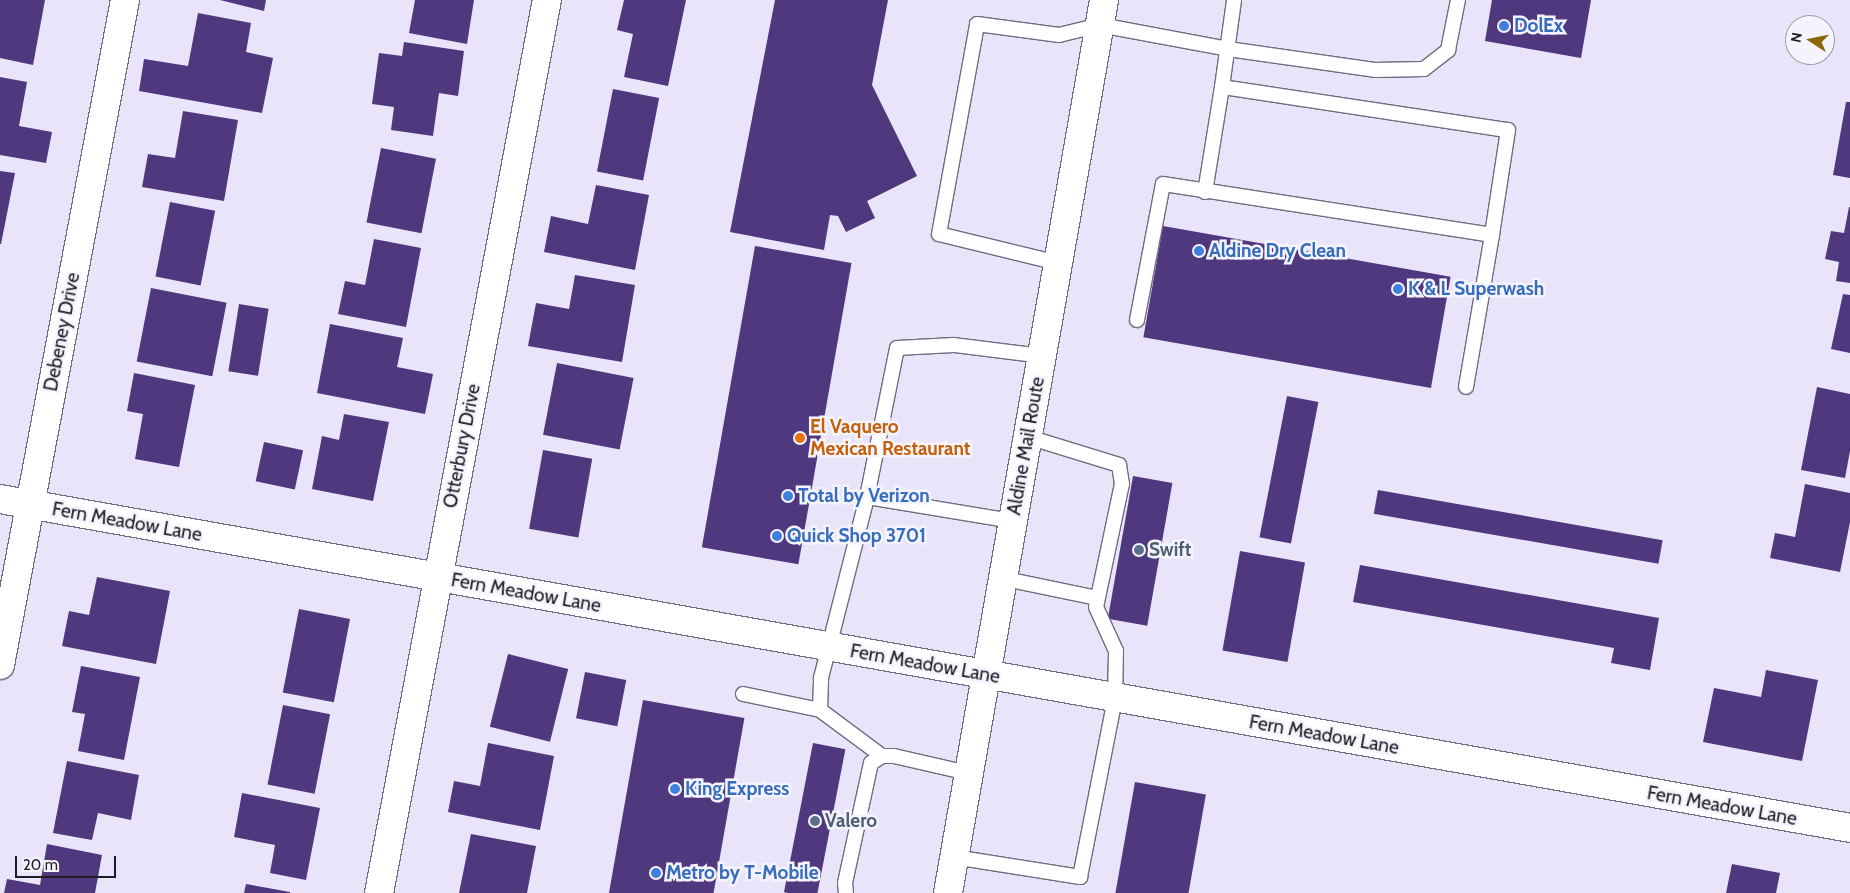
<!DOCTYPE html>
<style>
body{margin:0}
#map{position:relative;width:1850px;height:893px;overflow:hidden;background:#e9e4fa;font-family:Cabin,sans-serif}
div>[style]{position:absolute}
.building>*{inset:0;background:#4f387d;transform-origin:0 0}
.roads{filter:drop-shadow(1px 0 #706b7e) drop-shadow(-1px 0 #706b7e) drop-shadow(0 1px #706b7e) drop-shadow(0 -1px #706b7e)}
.service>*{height:14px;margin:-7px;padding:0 7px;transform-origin:7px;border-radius:7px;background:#fff}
.minor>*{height:28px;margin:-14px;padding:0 14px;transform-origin:14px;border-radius:14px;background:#fff}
.secondary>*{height:28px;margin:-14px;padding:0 14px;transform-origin:14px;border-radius:14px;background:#fff}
.dots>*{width:14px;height:14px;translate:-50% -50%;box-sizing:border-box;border:2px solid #f5f3fc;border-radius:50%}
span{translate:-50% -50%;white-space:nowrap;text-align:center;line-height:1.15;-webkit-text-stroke:5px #f5f3fc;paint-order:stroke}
.shop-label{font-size:19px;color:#366cbe;font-weight:700}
.left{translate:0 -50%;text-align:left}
.street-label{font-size:19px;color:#1d1b23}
.food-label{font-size:19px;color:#c56008;font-weight:700}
.service-label{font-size:19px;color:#4e5e75;font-weight:700}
.north{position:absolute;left:1785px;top:15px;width:50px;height:50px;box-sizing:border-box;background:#f5f3fc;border:1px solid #9f9da5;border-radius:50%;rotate:281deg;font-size:14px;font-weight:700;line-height:20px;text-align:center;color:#1d1b23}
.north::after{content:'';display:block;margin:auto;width:18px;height:22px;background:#8c6708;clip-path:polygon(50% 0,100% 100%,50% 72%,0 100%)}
.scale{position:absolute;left:15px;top:856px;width:101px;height:22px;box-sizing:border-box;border:2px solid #1d1b23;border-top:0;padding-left:6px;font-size:15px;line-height:18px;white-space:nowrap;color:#1d1b23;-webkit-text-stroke:4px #f5f3fc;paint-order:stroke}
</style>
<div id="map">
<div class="building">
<div style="clip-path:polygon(0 0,45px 0,33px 65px,0 58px)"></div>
<div style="clip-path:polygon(220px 0,266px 0,264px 11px)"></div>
<div style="clip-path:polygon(415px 0,474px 0,467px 44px,409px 33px)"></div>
<div style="clip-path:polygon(624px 0,686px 0,668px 86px,624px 77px,633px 34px,617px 30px)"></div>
<div style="clip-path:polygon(775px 0,888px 0,872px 85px,917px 176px,867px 201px,875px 218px,846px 232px,838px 216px,830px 215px,824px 250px,730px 232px)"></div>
<div style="clip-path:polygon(1492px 0,1591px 0,1581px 58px,1485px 41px)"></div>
<div style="clip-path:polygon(198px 13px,251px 23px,246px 52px,273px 58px,262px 113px,139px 91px,144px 59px,188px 66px)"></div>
<div style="clip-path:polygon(404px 42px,464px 51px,458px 96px,439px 93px,433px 136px,391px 130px,394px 107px,372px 104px,379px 53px,402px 56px)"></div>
<div style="clip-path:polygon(0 77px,27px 82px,19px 126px,52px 132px,46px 163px,0 155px)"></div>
<div style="left:613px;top:89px;width:47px;height:84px;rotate:11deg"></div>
<div style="clip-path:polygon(1846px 102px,1850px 102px,1850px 178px,1833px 175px)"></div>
<div style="clip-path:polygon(183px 111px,238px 120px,224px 201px,142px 187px,148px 154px,175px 158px)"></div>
<div style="left:381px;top:148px;width:56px;height:76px;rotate:11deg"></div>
<div style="clip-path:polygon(0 171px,15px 173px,1px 244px,0 244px)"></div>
<div style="clip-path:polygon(596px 185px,649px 195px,635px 270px,544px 252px,551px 216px,588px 224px)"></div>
<div style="left:170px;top:202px;width:46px;height:76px;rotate:11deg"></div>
<div style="clip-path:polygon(1849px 207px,1850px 207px,1850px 283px,1836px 281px,1839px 262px,1825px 259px,1831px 231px,1844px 233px)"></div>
<div style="left:1163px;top:226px;width:292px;height:113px;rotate:10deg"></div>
<div style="clip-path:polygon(374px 239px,421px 248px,406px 327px,338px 314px,345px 281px,365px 285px)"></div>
<div style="left:755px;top:246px;width:98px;height:306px;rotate:10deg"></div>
<div style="clip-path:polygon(575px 275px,635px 285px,622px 362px,528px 346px,536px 303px,569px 309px)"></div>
<div style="left:151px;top:288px;width:77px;height:75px;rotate:11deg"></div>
<div style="clip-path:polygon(1843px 294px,1850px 295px,1850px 353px,1831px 349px)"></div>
<div style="left:239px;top:304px;width:30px;height:68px;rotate:9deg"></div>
<div style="clip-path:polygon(330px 324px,403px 338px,397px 367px,433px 374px,425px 414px,317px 393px)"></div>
<div style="left:557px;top:363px;width:78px;height:73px;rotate:11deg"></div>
<div style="clip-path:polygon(134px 373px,195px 385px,179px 467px,135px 459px,143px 414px,127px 411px)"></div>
<div style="clip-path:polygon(1817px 387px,1850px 394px,1850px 451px,1845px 478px,1801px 470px)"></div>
<div style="left:1287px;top:396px;width:32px;height:144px;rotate:11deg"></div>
<div style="clip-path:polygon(344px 414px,389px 422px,373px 501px,312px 489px,322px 436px,339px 440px)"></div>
<div style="left:264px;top:442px;width:40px;height:40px;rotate:12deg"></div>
<div style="left:543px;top:450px;width:50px;height:80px;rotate:10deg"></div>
<div style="left:1133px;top:476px;width:40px;height:145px;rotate:10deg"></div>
<div style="clip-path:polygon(1805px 484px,1850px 493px,1850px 522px,1840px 572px,1770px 558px,1775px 533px,1795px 537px)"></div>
<div style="left:1378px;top:490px;width:289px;height:24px;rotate:10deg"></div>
<div style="left:1240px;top:551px;width:66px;height:101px;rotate:10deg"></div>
<div style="clip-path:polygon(1360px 565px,1659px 618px,1650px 670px,1611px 663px,1614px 648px,1353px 602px)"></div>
<div style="clip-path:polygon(97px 577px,170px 591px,156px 664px,62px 646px,69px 611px,89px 615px)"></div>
<div style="left:299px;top:609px;width:52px;height:85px;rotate:11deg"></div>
<div style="left:508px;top:654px;width:62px;height:75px;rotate:14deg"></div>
<div style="clip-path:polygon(81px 666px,140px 677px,124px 760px,78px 751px,85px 714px,72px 712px)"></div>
<div style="clip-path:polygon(1766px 670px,1818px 680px,1802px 761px,1703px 742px,1714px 688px,1761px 697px)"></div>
<div style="left:585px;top:672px;width:42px;height:47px;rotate:11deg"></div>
<div style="left:643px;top:700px;width:103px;height:196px;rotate:10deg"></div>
<div style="left:283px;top:705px;width:48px;height:81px;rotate:11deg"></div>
<div style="clip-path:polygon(488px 743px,554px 756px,540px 830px,448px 812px,454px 781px,480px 786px)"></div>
<div style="left:813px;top:743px;width:33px;height:152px;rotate:11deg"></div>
<div style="clip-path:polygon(67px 761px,139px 775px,131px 820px,98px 813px,92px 840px,53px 833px)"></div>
<div style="left:1135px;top:782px;width:72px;height:113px;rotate:10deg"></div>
<div style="clip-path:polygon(242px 793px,320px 808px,306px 880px,270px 873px,275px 845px,234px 837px)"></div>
<div style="clip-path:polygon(471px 834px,536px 846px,527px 893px,459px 893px)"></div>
<div style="clip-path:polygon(47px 844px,102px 855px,95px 893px,4px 893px,7px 879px,40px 885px)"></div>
<div style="clip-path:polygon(1732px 864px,1780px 873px,1776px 893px,1726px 893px)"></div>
<div style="clip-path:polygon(246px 884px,290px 892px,290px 893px,244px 893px)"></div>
</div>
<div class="roads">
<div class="service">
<div style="left:1222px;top:87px;width:88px;rotate:-82.1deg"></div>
<div style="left:1205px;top:192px;width:106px;rotate:-80.8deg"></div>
<div style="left:1222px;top:87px;width:289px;rotate:8.6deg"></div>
<div style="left:1508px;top:130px;width:106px;rotate:98.7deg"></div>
<div style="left:1058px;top:263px;width:122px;rotate:-166.3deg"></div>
<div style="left:939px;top:234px;width:213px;rotate:-79.7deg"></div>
<div style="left:977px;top:24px;width:83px;rotate:7.6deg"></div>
<div style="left:1059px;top:35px;width:42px;rotate:-13.7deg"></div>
<div style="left:1100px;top:25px;width:130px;rotate:10.6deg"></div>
<div style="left:1228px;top:49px;width:148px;rotate:8.1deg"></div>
<div style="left:1375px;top:70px;width:49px;rotate:-1.2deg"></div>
<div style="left:1424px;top:69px;width:31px;rotate:-38deg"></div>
<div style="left:1448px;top:50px;width:51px;rotate:-78.7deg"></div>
<div style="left:1137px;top:320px;width:138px;rotate:-79.2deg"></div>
<div style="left:1163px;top:184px;width:333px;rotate:8.8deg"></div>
<div style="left:1492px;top:235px;width:154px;rotate:99.7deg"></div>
<div style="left:867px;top:497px;width:147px;rotate:9.4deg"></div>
<div style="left:1001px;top:578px;width:98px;rotate:11.8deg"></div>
<div style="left:743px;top:694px;width:79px;rotate:11.7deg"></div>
<div style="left:882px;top:756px;width:77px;rotate:-143.4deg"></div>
<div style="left:820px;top:710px;width:32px;rotate:-88deg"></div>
<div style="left:821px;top:678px;width:187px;rotate:-75.7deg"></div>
<div style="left:867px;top:497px;width:152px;rotate:-78.6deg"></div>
<div style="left:897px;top:348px;width:57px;rotate:-3deg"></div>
<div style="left:954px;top:345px;width:89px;rotate:7.1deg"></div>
<div style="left:954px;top:857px;width:128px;rotate:9deg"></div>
<div style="left:1080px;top:877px;width:182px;rotate:-78.9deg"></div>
<div style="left:1115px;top:698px;width:47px;rotate:-88.8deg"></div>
<div style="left:1116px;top:651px;width:48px;rotate:-114.4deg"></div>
<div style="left:1096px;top:607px;width:126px;rotate:-78.1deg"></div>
<div style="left:1122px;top:484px;width:19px;rotate:-99deg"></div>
<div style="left:1119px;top:465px;width:95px;rotate:-162.9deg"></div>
<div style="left:846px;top:893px;width:10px;rotate:-96deg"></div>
<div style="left:845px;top:883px;width:123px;rotate:-77.8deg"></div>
<div style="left:871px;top:763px;width:13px;rotate:-32deg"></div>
<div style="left:882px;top:756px;width:12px"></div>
<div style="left:894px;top:756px;width:76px;rotate:12.9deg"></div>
</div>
<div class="minor">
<div style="left:0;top:499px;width:1879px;rotate:10.08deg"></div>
<div style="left:0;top:665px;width:677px;rotate:-79.35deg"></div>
<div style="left:379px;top:893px;width:909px;rotate:-79.35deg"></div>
</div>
<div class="secondary">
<div style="left:948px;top:893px;width:907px;rotate:-80.09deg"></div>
</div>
</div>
<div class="dots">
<div style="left:1504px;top:26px;background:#3f7fe0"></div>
<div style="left:1199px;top:251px;background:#3f7fe0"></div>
<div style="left:1398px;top:289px;background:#3f7fe0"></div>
<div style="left:800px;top:438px;background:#e8710a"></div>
<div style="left:788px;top:496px;background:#3f7fe0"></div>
<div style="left:777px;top:536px;background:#3f7fe0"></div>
<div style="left:1139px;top:550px;background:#5c6f8a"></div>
<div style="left:675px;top:789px;background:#3f7fe0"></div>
<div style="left:815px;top:821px;background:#5c6f8a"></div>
<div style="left:656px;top:873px;background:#3f7fe0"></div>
</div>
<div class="shop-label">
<span class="left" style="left:1514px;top:26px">DolEx</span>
<span class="left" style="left:1209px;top:251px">Aldine Dry Clean</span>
<span class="left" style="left:1408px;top:289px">K &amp; L Superwash</span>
<span class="left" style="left:798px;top:496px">Total by Verizon</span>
<span class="left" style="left:787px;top:536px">Quick Shop 3701</span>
<span class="left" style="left:685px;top:789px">King Express</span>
<span class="left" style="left:666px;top:873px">Metro by T-Mobile</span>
</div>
<div class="street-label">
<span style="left:62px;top:332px;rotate:-79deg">Debeney Drive</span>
<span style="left:462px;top:446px;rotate:-79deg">Otterbury Drive</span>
<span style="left:1026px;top:446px;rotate:-80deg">Aldine Mail Route</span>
<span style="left:127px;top:522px;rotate:10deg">Fern Meadow Lane</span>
<span style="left:526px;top:593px;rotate:10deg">Fern Meadow Lane</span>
<span style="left:925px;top:664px;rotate:10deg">Fern Meadow Lane</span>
<span style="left:1324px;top:735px;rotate:10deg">Fern Meadow Lane</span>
<span style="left:1722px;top:806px;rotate:10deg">Fern Meadow Lane</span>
</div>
<div class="food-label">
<span class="left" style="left:810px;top:438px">El Vaquero<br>Mexican Restaurant</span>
</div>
<div class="service-label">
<span class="left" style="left:1149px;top:550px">Swift</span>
<span class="left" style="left:825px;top:821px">Valero</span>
</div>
<div class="north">N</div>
<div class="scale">20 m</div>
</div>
